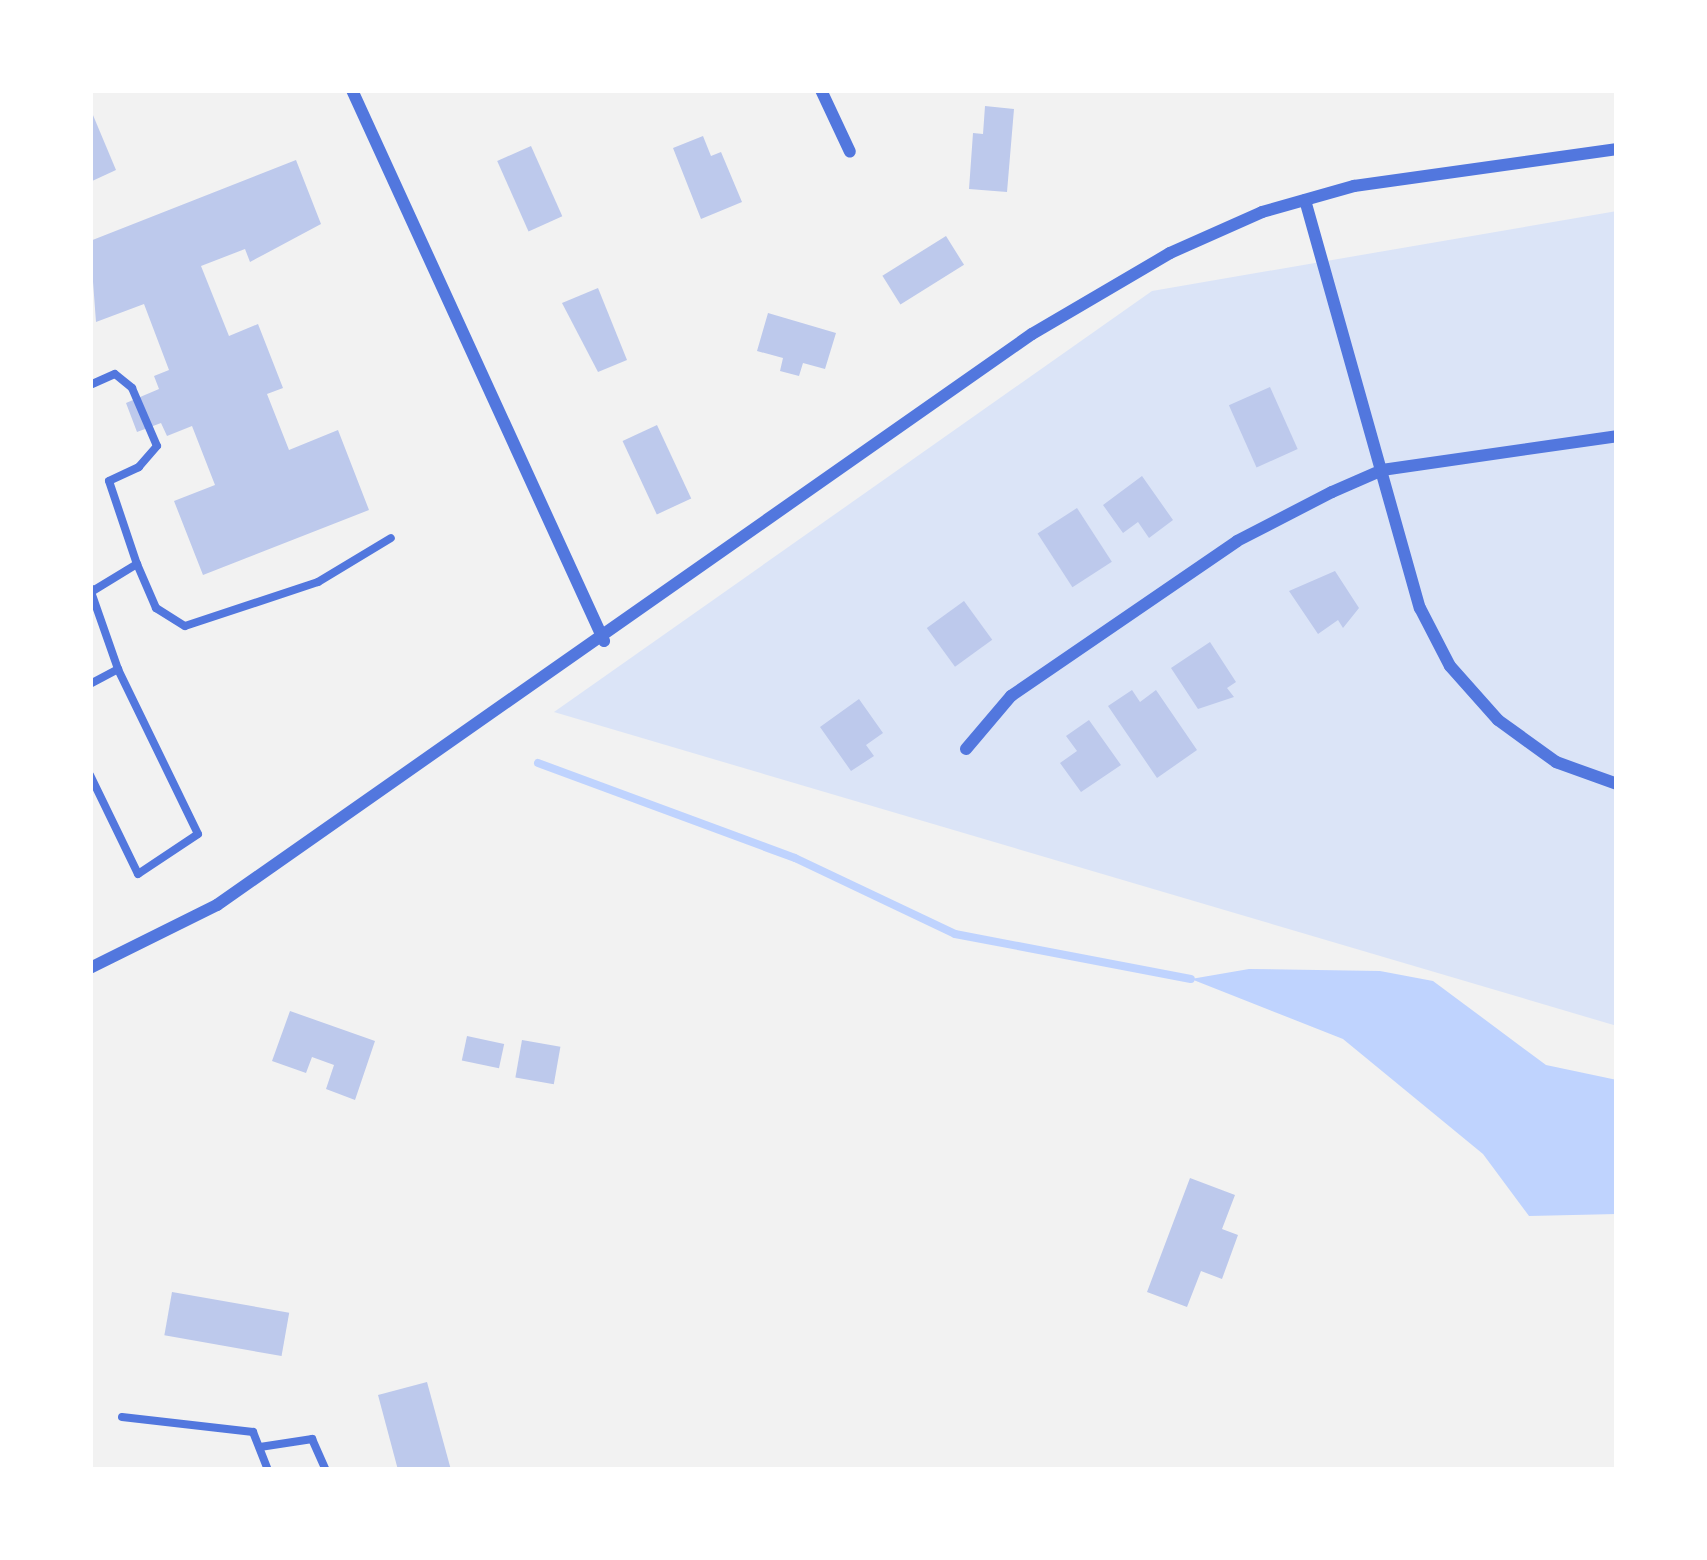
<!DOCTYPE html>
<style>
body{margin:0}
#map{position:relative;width:1707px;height:1560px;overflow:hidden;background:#f2f2f2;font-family:"Fira Sans",sans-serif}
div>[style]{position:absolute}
.green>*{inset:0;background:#dbe4f7}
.water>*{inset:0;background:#bfd3fe}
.stream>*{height:8px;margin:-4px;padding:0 4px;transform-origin:4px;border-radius:4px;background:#bfd3fe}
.building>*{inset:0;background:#bdc9ec;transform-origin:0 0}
.service>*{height:8px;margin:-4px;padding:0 4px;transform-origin:4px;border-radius:4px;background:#5277de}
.minor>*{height:12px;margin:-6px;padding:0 6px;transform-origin:6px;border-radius:6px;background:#5277de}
span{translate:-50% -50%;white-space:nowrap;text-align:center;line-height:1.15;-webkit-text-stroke:12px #fff;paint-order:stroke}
.frame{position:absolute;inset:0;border:93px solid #fff;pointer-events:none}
</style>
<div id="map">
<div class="green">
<div style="clip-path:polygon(1617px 211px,1617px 1026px,554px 712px,1152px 291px)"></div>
</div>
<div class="water">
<div style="clip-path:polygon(1249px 969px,1380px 971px,1433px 981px,1546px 1065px,1617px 1080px,1617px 1214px,1529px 1216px,1483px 1154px,1343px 1039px,1191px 979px)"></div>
</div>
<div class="stream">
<div style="left:538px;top:763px;width:274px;rotate:20.3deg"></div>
<div style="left:795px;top:858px;width:177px;rotate:25.4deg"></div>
<div style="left:955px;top:934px;width:240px;rotate:10.8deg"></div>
</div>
<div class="building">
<div style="clip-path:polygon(985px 106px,1014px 109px,1007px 192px,969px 189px,973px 133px,983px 134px)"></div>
<div style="clip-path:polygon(90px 108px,116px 170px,90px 182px)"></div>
<div style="clip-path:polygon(703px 136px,711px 156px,721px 152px,742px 202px,701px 219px,673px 148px)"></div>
<div style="left:531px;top:146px;width:77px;height:37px;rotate:66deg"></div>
<div style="clip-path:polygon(296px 160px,321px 224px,250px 262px,245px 249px,201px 266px,229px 336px,258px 324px,283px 388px,267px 394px,289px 450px,338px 430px,369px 510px,203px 575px,174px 501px,215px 485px,192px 426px,167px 436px,161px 423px,137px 432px,126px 403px,159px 389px,154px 376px,169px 370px,144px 304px,96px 322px,90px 241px)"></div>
<div style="left:946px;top:236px;width:34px;height:75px;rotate:58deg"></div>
<div style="clip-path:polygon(598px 288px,627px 360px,598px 372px,562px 303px)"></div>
<div style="clip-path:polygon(768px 313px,836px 333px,825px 369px,803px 363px,799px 376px,780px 371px,783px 358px,757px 351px)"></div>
<div style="left:1270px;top:387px;width:68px;height:45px;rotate:66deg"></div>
<div style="left:657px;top:425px;width:81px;height:38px;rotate:65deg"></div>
<div style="clip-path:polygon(1142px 476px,1173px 520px,1149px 538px,1138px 522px,1123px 533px,1103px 505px)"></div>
<div style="left:1077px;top:508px;width:64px;height:47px;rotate:57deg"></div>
<div style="clip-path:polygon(1335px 571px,1359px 608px,1343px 628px,1338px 620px,1318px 634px,1289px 591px)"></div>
<div style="left:964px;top:601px;width:48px;height:46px;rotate:54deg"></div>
<div style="clip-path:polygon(1210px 642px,1236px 682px,1227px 688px,1234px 697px,1198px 709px,1171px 668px)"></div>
<div style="clip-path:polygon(1132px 690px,1140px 702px,1156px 690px,1197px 750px,1157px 778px,1108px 706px)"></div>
<div style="clip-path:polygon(859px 699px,883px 733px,866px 745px,874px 756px,851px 771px,820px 727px)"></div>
<div style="clip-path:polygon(1089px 720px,1121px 765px,1081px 792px,1060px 763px,1077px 751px,1066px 736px)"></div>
<div style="clip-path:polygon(290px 1011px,375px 1041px,355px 1100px,326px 1089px,334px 1065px,312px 1057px,306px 1073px,272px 1061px)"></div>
<div style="left:467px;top:1036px;width:38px;height:25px;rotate:12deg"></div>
<div style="left:522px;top:1040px;width:39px;height:38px;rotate:10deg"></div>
<div style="clip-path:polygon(1190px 1178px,1235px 1195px,1222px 1229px,1238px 1235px,1222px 1279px,1201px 1271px,1187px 1307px,1147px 1292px)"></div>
<div style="left:172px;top:1292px;width:119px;height:44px;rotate:10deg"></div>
<div style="clip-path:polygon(427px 1382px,451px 1470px,398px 1470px,378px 1395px)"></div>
</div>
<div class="service">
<div style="left:90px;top:385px;width:27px;rotate:-24deg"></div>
<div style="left:115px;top:374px;width:22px;rotate:39deg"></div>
<div style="left:132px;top:388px;width:63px;rotate:66.7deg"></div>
<div style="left:157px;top:446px;width:28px;rotate:131deg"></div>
<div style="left:139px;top:467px;width:33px;rotate:155deg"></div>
<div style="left:109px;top:481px;width:88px;rotate:71.4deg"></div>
<div style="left:90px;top:684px;width:32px;rotate:-28deg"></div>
<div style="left:118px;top:669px;width:82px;rotate:-109.3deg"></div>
<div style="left:91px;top:592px;width:54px;rotate:-31.3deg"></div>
<div style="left:137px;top:564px;width:48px;rotate:66.6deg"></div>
<div style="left:156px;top:608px;width:34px;rotate:32deg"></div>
<div style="left:185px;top:626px;width:140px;rotate:-18.3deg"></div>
<div style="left:318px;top:582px;width:85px;rotate:-31.1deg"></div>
<div style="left:90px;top:775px;width:110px;rotate:64.1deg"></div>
<div style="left:138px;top:874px;width:72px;rotate:-33.7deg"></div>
<div style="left:198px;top:834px;width:183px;rotate:-115.9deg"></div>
<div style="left:122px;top:1417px;width:132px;rotate:6.5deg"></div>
<div style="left:253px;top:1432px;width:41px;rotate:68.5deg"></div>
<div style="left:260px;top:1447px;width:53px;rotate:-8.7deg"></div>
<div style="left:312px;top:1439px;width:34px;rotate:66deg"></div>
</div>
<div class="minor">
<div style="left:352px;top:90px;width:606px;rotate:65.42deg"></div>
<div style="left:821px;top:90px;width:68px;rotate:64.9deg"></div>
<div style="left:1305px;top:200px;width:424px;rotate:74.3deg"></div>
<div style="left:1420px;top:608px;width:65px;rotate:62.7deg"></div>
<div style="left:1450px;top:666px;width:72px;rotate:48.4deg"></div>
<div style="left:1498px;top:720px;width:72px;rotate:35.9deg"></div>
<div style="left:1556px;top:762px;width:65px;rotate:19.8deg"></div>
<div style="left:90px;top:590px;width:2px;rotate:90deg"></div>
<div style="left:966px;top:749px;width:70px;rotate:-49.7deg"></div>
<div style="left:1011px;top:696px;width:274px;rotate:-34.4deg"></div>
<div style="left:1237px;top:541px;width:107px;rotate:-27.3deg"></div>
<div style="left:1332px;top:492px;width:55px;rotate:-23.7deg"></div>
<div style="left:1382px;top:470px;width:237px;rotate:-8.2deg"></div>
<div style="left:90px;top:968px;width:142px;rotate:-26.4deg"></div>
<div style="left:217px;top:905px;width:995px;rotate:-35.02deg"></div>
<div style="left:1032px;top:334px;width:160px;rotate:-30.4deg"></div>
<div style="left:1170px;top:253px;width:101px;rotate:-24deg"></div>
<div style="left:1262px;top:212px;width:96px;rotate:-15.8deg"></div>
<div style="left:1354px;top:186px;width:266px;rotate:-8deg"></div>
</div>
<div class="frame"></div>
</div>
